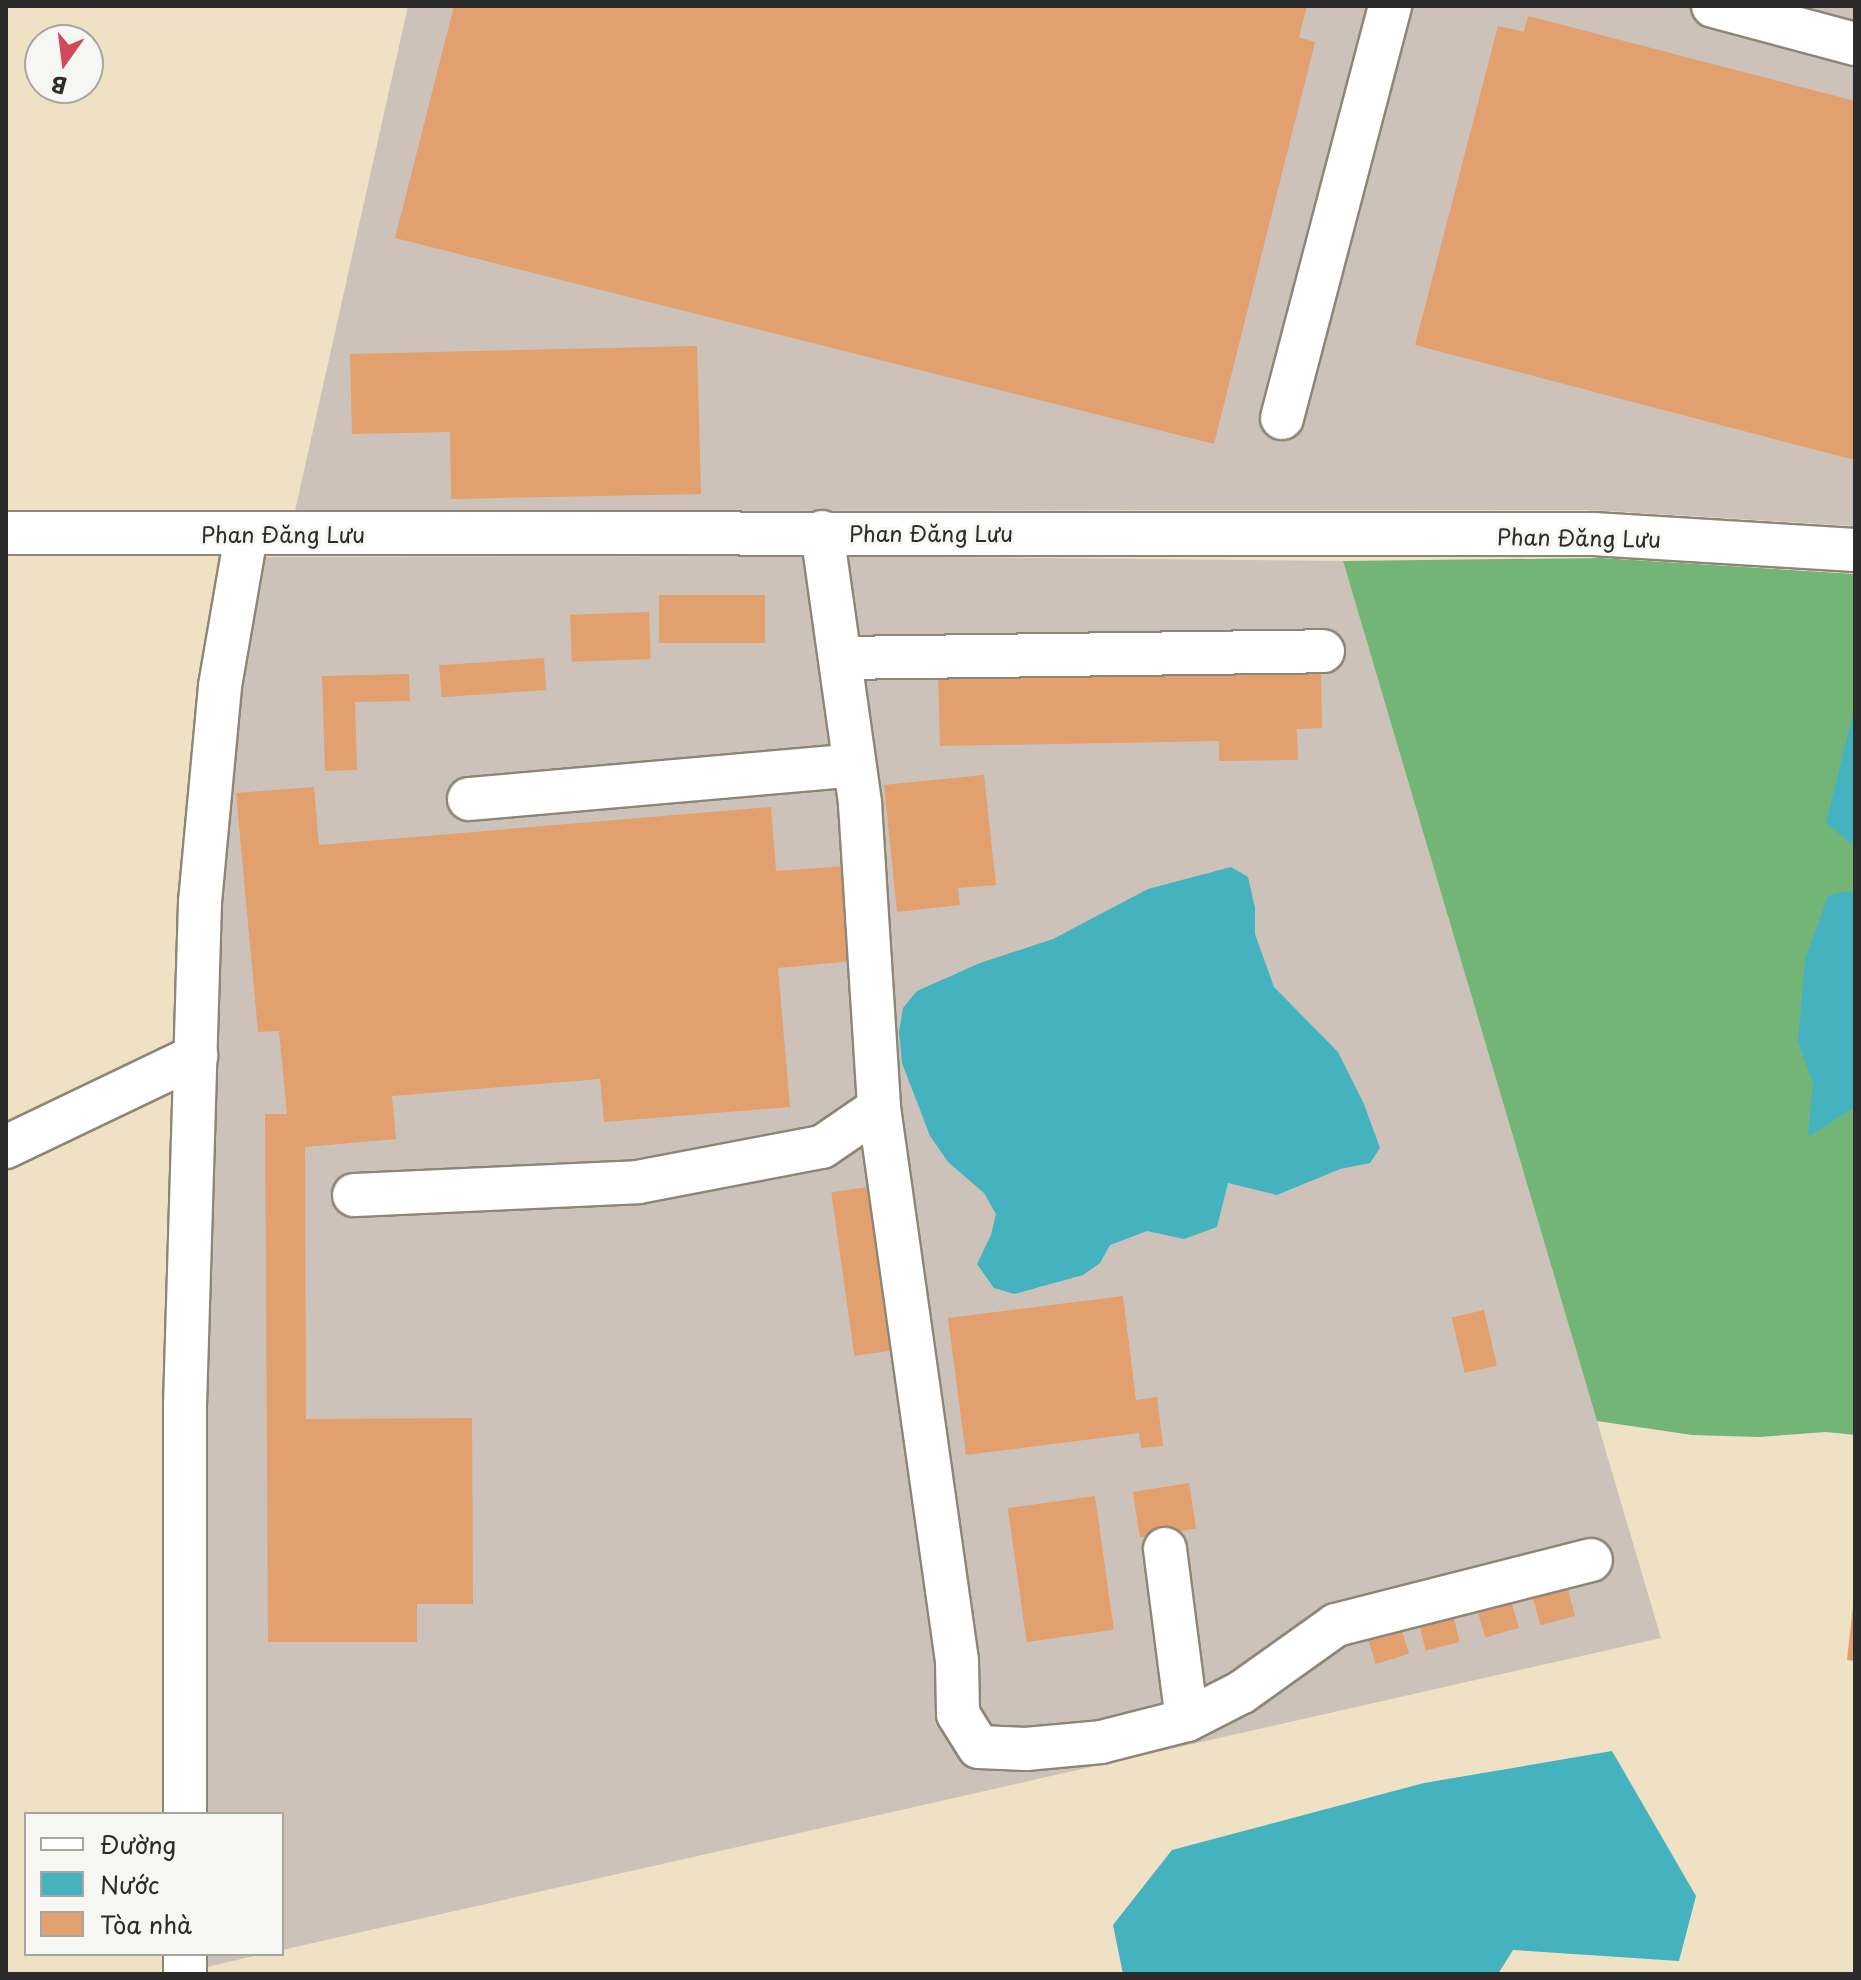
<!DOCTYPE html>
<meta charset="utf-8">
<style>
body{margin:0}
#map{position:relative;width:1861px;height:1980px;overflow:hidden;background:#efe1c3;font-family:"Playpen Sans",sans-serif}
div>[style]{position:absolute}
.industrial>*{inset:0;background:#ccc2b9}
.forest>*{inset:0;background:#73b477}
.water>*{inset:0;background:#44b2bf}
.building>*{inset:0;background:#e1a06d;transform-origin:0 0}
.roads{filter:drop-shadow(2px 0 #8d8677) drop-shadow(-2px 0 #8d8677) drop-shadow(0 2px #8d8677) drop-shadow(0 -2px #8d8677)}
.minor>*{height:42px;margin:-21px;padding:0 21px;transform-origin:21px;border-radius:21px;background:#fff}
span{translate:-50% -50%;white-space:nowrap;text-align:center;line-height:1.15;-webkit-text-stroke:6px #f6f6f2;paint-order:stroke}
.street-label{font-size:22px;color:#2b2b2b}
.frame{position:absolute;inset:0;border:8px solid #2b2b2b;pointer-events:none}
.legend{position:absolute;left:24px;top:1812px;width:260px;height:144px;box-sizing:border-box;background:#f6f6f2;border:2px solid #a5a5a2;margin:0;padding:10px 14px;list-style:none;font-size:24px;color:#2b2b2b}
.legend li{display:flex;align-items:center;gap:16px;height:40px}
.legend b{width:40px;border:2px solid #a5a5a2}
.north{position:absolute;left:24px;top:24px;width:80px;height:80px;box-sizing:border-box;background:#f6f6f2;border:2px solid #a5a5a2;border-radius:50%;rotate:194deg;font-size:22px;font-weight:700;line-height:32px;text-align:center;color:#2b2b2b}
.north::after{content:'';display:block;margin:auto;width:28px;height:36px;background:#d1495b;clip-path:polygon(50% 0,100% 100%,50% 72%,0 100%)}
</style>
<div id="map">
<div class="industrial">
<div style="clip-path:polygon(408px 6px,1855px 6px,1855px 526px,1592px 510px,295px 511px)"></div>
<div style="clip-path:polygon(835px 556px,1343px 561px,1661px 1638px,282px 1950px,282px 1814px,194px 1814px,210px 901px,251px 557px)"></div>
<div style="clip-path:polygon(194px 1954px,263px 1954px,194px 1970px)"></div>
</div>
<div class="forest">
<div style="clip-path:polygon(1601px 558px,1855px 574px,1855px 1435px,1826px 1432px,1759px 1437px,1692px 1435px,1597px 1421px,1343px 561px)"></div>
</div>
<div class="water">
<div style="clip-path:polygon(1854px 710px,1855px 710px,1855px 847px,1826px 823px)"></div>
<div style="clip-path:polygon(1231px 867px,1248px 877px,1255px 908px,1255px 934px,1274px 987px,1338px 1052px,1364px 1104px,1380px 1148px,1370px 1163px,1340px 1169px,1277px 1195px,1228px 1183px,1217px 1227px,1184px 1239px,1147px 1231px,1110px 1245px,1100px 1263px,1083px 1275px,1014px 1294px,994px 1288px,977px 1264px,991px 1235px,996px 1214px,984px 1193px,948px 1162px,930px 1136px,902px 1063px,899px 1032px,903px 1008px,917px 991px,980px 963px,1053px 939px,1148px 889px)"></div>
<div style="clip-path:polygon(1844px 891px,1855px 894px,1855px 1107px,1808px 1137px,1813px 1083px,1798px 1042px,1805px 960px,1828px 896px)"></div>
<div style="clip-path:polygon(1612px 1751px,1696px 1896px,1679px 1961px,1513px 1950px,1498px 1974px,1123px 1974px,1113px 1925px,1172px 1850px,1424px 1783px)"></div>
</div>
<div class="building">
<div style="clip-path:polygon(454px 6px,1307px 6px,1299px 37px,1315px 42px,1214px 444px,395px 238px)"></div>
<div style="clip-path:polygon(1528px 16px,1855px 101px,1855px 460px,1415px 345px,1498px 26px,1524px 32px)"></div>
<div style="clip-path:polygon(697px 346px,701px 494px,451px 499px,450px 432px,352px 434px,350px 354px)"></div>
<div style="left:659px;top:595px;width:106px;height:48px"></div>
<div style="left:649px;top:612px;width:47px;height:79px;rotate:88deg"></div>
<div style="left:544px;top:658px;width:32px;height:105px;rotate:86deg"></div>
<div style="clip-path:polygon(1321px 666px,1322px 728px,1297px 729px,1298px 760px,1219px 761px,1219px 741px,940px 746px,938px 674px)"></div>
<div style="clip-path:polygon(409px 674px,410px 701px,355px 702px,357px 770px,325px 771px,322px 676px)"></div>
<div style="clip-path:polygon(984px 775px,996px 885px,958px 888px,960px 905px,897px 912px,884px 785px)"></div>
<div style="clip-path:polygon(314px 787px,319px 845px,771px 807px,776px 871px,845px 866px,853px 961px,778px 968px,790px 1107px,604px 1122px,600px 1079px,392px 1096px,396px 1139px,305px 1147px,306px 1419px,472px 1418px,473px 1604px,417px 1604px,417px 1642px,268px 1642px,265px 1114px,287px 1114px,279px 1031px,258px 1032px,236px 793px)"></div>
<div style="left:869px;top:1187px;width:165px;height:38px;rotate:82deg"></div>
<div style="clip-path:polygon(1123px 1296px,1136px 1400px,1157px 1397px,1163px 1446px,1141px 1448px,1139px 1433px,966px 1455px,948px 1318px)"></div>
<div style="left:1484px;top:1310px;width:57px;height:33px;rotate:77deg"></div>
<div style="left:1189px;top:1483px;width:46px;height:57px;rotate:81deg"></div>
<div style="left:1095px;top:1496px;width:135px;height:88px;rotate:82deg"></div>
<div style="left:1567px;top:1586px;width:31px;height:36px;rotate:75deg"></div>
<div style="left:1510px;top:1597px;width:32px;height:35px;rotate:74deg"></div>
<div style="clip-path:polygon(1853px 1606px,1855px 1606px,1855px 1661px,1847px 1660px)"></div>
<div style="left:1452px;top:1611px;width:32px;height:35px;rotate:76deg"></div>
<div style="left:1400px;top:1624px;width:31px;height:35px;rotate:73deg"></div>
</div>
<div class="roads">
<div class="minor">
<div style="left:1713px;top:6px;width:147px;rotate:15deg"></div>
<div style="left:1282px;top:418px;width:426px;rotate:-75.3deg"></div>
<div style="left:822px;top:532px;width:275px;rotate:82deg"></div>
<div style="left:860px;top:804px;width:305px;rotate:86.4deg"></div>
<div style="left:879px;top:1108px;width:558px;rotate:81.97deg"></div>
<div style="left:957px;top:1661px;width:53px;rotate:88.9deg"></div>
<div style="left:958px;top:1714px;width:39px;rotate:58deg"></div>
<div style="left:979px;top:1747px;width:47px;rotate:2.4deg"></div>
<div style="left:1026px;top:1749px;width:75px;rotate:-5.3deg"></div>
<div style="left:1101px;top:1742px;width:89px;rotate:-14.3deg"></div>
<div style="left:1187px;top:1720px;width:62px;rotate:-27deg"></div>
<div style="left:1242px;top:1692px;width:115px;rotate:-35.5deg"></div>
<div style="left:1336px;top:1625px;width:263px;rotate:-14.3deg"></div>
<div style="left:6px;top:533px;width:1588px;rotate:0.04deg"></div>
<div style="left:1594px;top:534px;width:261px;rotate:3.5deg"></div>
<div style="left:840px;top:658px;width:483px;rotate:-0.8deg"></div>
<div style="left:469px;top:799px;width:386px;rotate:-5deg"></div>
<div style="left:6px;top:1147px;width:211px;rotate:-25.6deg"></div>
<div style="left:354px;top:1195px;width:284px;rotate:-2.6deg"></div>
<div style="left:638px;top:1182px;width:187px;rotate:-10.8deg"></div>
<div style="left:822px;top:1147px;width:69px;rotate:-34.4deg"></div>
<div style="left:1165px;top:1549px;width:172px;rotate:82.7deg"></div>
<div style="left:185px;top:1814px;width:409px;rotate:-90deg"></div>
<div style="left:185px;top:1405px;width:503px;rotate:-88.29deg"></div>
<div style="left:200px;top:902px;width:217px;rotate:-84.7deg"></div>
<div style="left:220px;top:686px;width:153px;rotate:-80.2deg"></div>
<div style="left:185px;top:1974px;width:20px;rotate:-90deg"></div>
</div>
</div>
<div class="street-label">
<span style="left:931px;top:533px">Phan Đăng Lưu</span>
<span style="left:283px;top:534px">Phan Đăng Lưu</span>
<span style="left:1579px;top:537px;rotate:1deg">Phan Đăng Lưu</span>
</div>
<div class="frame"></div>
<ul class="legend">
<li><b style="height:10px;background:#fff"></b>Đường</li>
<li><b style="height:22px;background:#44b2bf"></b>Nước</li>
<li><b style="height:22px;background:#e1a06d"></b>Tòa nhà</li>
</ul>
<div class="north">B</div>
</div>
